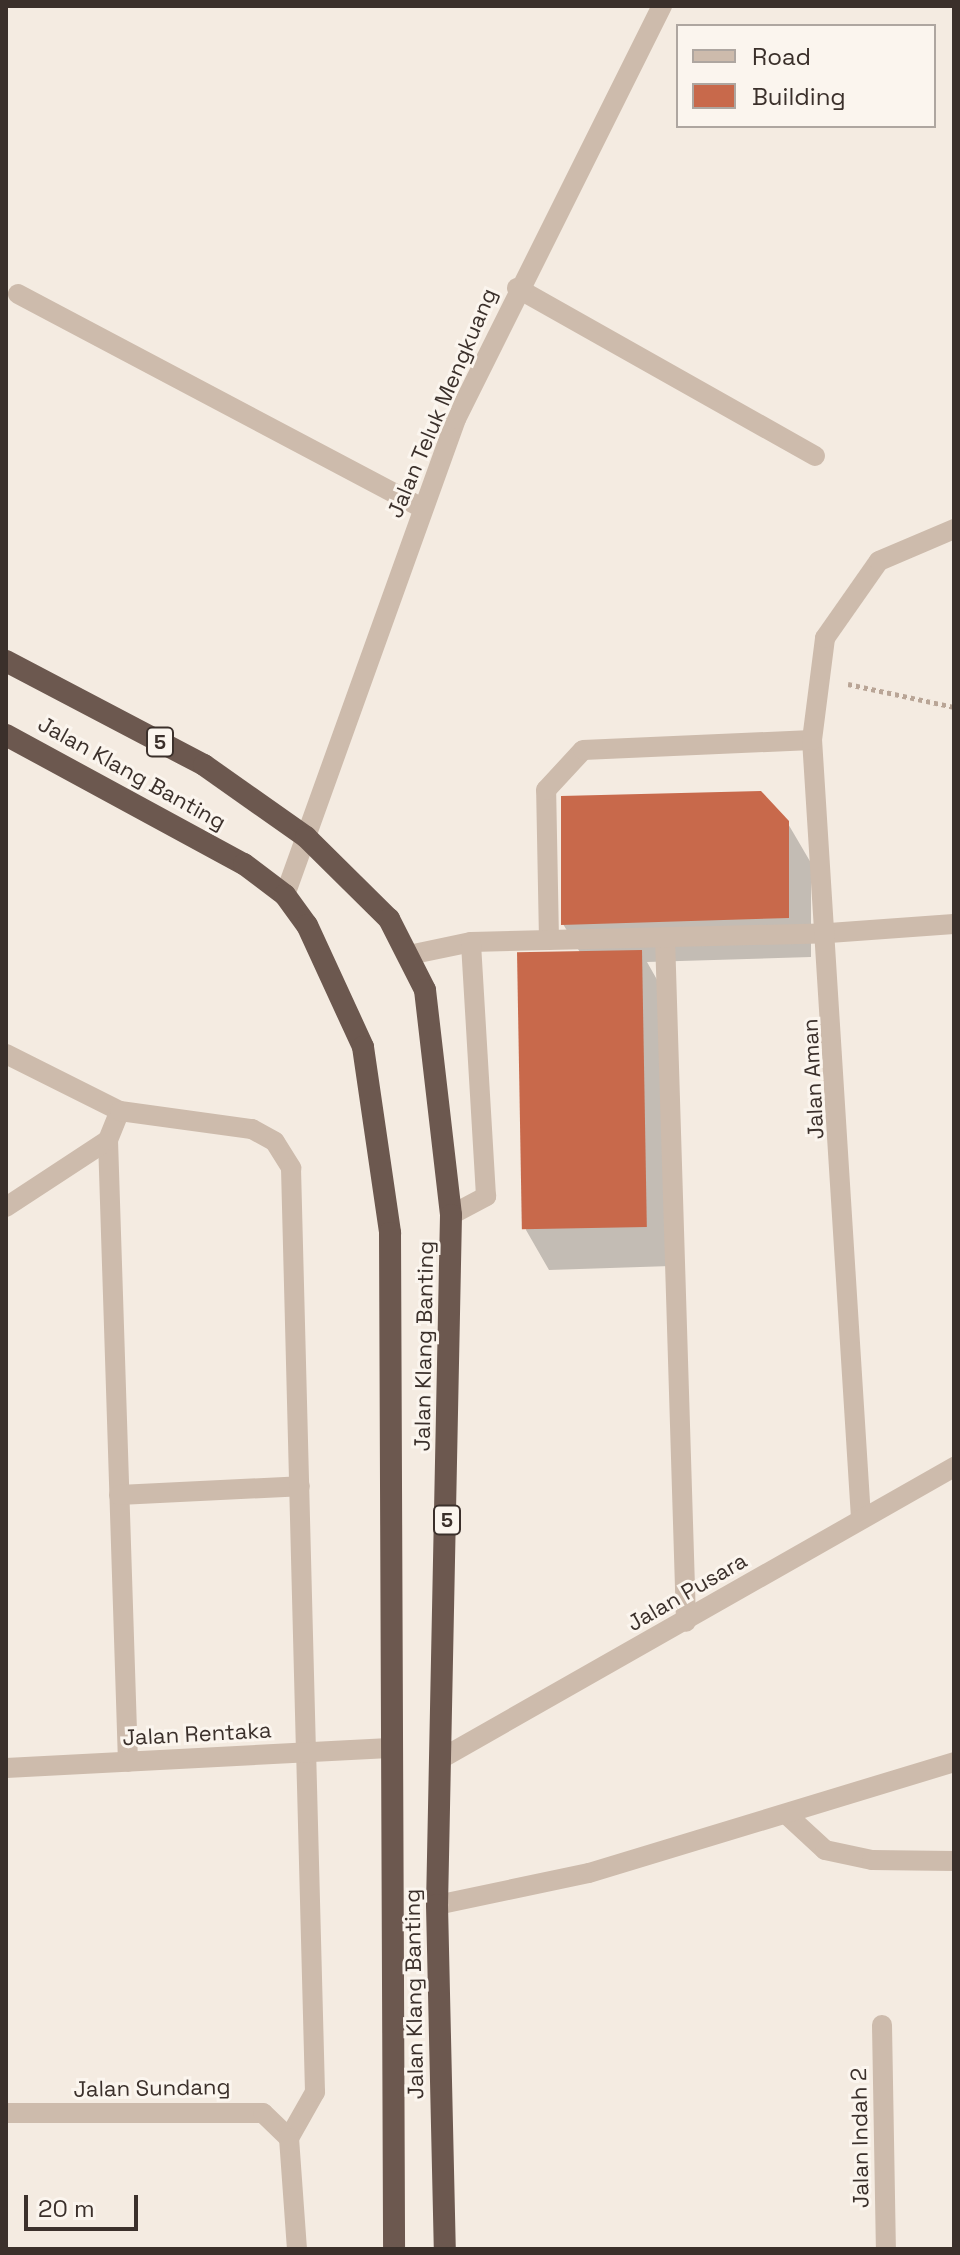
<!DOCTYPE html>
<style>
body{margin:0}
#map{position:relative;width:960px;height:2255px;overflow:hidden;background:#f4ebe1;font-family:"Space Grotesk",sans-serif}
div>[style]{position:absolute}
.shadow>*{inset:0;background:#0003}
.building>*{inset:0;background:#c8694b;transform-origin:0 0}
.path>*{height:5px;margin-top:-2.5px;transform-origin:0;background:repeating-linear-gradient(90deg,#b9a596 0 4px,transparent 0 8px)}
.service>*{height:20px;margin:-10px;padding:0 10px;transform-origin:10px;border-radius:10px;background:#cdbbac}
.minor>*{height:20px;margin:-10px;padding:0 10px;transform-origin:10px;border-radius:10px;background:#cdbbac}
.tertiary>*{height:20px;margin:-10px;padding:0 10px;transform-origin:10px;border-radius:10px;background:#cdbbac}
.trunk>*{height:22px;margin:-11px;padding:0 11px;transform-origin:11px;border-radius:11px;background:#6c584f}
span{translate:-50% -50%;white-space:nowrap;text-align:center;line-height:1.15;-webkit-text-stroke:6px #fbf5ee;paint-order:stroke}
.shield-label span{padding:2px 6px;background:#fbf5ee;border:2px solid;border-radius:6px;-webkit-text-stroke-width:0}
.shield-label{font-size:20px;color:#3b302b;font-weight:700}
.street-label{font-size:22px;color:#3b302b}
.frame{position:absolute;inset:0;border:8px solid #3b302b;pointer-events:none}
.legend{position:absolute;left:676px;top:24px;width:260px;height:104px;box-sizing:border-box;background:#fbf5ee;border:2px solid #aea6a0;margin:0;padding:10px 14px;list-style:none;font-size:24px;color:#3b302b}
.legend li{display:flex;align-items:center;gap:16px;height:40px}
.legend b{width:40px;border:2px solid #aea6a0}
.scale{position:absolute;left:24px;top:2195px;width:114px;height:36px;box-sizing:border-box;border:4px solid #3b302b;border-top:0;padding-left:10px;font-size:24px;line-height:28px;white-space:nowrap;color:#3b302b;-webkit-text-stroke:6px #fbf5ee;paint-order:stroke}
</style>
<div id="map">
<div class="shadow">
<div style="clip-path:polygon(787px 822px,811px 863px,811px 957px,647px 962px,664px 992px,671px 1266px,549px 1270px,526px 1230px,581px 954px,563px 924px)"></div>
</div>
<div class="building">
<div style="clip-path:polygon(761px 791px,789px 821px,789px 918px,561px 925px,561px 796px)"></div>
<div style="left:642px;top:950px;width:277px;height:125px;rotate:89deg"></div>
</div>
<div class="path">
<div style="left:848px;top:684px;width:108px;rotate:12.2deg"></div>
</div>
<div class="service">
<div style="left:517px;top:288px;width:342px;rotate:29.4deg"></div>
<div style="left:18px;top:294px;width:456px;rotate:27.9deg"></div>
<div style="left:665px;top:937px;width:685px;rotate:88.24deg"></div>
<div style="left:549px;top:940px;width:150px;rotate:-91.1deg"></div>
<div style="left:546px;top:790px;width:54px;rotate:-47.2deg"></div>
<div style="left:583px;top:750px;width:229px;rotate:-2.5deg"></div>
<div style="left:409px;top:955px;width:63px;rotate:-11.8deg"></div>
<div style="left:471px;top:942px;width:358px;rotate:-1.4deg"></div>
<div style="left:108px;top:1140px;width:622px;rotate:88.16deg"></div>
<div style="left:451px;top:1215px;width:40px;rotate:-28deg"></div>
<div style="left:486px;top:1196px;width:254px;rotate:-93.4deg"></div>
<div style="left:119px;top:1495px;width:181px;rotate:-2.8deg"></div>
<div style="left:786px;top:1814px;width:53px;rotate:42.7deg"></div>
<div style="left:825px;top:1850px;width:48px;rotate:12deg"></div>
<div style="left:872px;top:1860px;width:82px;rotate:0.7deg"></div>
<div style="left:437px;top:1905px;width:155px;rotate:-11.9deg"></div>
<div style="left:589px;top:1873px;width:382px;rotate:-16.9deg"></div>
<div style="left:289px;top:2138px;width:53px;rotate:-60.5deg"></div>
<div style="left:315px;top:2092px;width:339px;rotate:-91.5deg"></div>
</div>
<div class="minor">
<div style="left:829px;top:933px;width:125px;rotate:-4.1deg"></div>
<div style="left:6px;top:1054px;width:127px;rotate:26.6deg"></div>
<div style="left:6px;top:1207px;width:122px;rotate:-33.3deg"></div>
<div style="left:108px;top:1140px;width:31px;rotate:-68deg"></div>
<div style="left:120px;top:1111px;width:133px;rotate:7.8deg"></div>
<div style="left:252px;top:1129px;width:26px;rotate:29deg"></div>
<div style="left:275px;top:1142px;width:31px;rotate:58deg"></div>
<div style="left:291px;top:1168px;width:585px;rotate:88.53deg"></div>
<div style="left:861px;top:1518px;width:780px;rotate:-93.6deg"></div>
<div style="left:812px;top:740px;width:103px;rotate:-82.7deg"></div>
<div style="left:825px;top:638px;width:94px;rotate:-55deg"></div>
<div style="left:879px;top:561px;width:82px;rotate:-23.1deg"></div>
<div style="left:444px;top:1757px;width:587px;rotate:-29.62deg"></div>
<div style="left:6px;top:1768px;width:384px;rotate:-3deg"></div>
<div style="left:882px;top:2025px;width:224px;rotate:89deg"></div>
<div style="left:6px;top:2113px;width:257px"></div>
<div style="left:263px;top:2113px;width:36px;rotate:44deg"></div>
<div style="left:289px;top:2138px;width:111px;rotate:85.9deg"></div>
</div>
<div class="tertiary">
<div style="left:285px;top:895px;width:506px;rotate:-70.24deg"></div>
<div style="left:456px;top:419px;width:462px;rotate:-63.5deg"></div>
</div>
<div class="trunk">
<div style="left:6px;top:661px;width:224px;rotate:27.7deg"></div>
<div style="left:204px;top:765px;width:125px;rotate:35.2deg"></div>
<div style="left:306px;top:837px;width:117px;rotate:44.7deg"></div>
<div style="left:389px;top:919px;width:80px;rotate:63.1deg"></div>
<div style="left:425px;top:990px;width:226px;rotate:83.4deg"></div>
<div style="left:451px;top:1215px;width:690px;rotate:91.16deg"></div>
<div style="left:437px;top:1905px;width:344px;rotate:88.7deg"></div>
<div style="left:6px;top:735px;width:271px;rotate:28.5deg"></div>
<div style="left:244px;top:864px;width:51px;rotate:37.1deg"></div>
<div style="left:285px;top:895px;width:37px;rotate:54deg"></div>
<div style="left:307px;top:925px;width:134px;rotate:65.3deg"></div>
<div style="left:363px;top:1047px;width:188px;rotate:81.7deg"></div>
<div style="left:390px;top:1233px;width:1016px;rotate:89.77deg"></div>
</div>
<div class="shield-label">
<span style="left:160px;top:742px">5</span>
<span style="left:447px;top:1520px">5</span>
</div>
<div class="street-label">
<span style="left:442px;top:403px;rotate:-67deg">Jalan Teluk Mengkuang</span>
<span style="left:132px;top:773px;rotate:29deg">Jalan Klang Banting</span>
<span style="left:813px;top:1079px;rotate:-93deg">Jalan Aman</span>
<span style="left:424px;top:1346px;rotate:-89deg">Jalan Klang Banting</span>
<span style="left:687px;top:1592px;rotate:-30deg">Jalan Pusara</span>
<span style="left:197px;top:1734px;rotate:-3deg">Jalan Rentaka</span>
<span style="left:414px;top:1994px;rotate:-91deg">Jalan Klang Banting</span>
<span style="left:152px;top:2088px;rotate:-1deg">Jalan Sundang</span>
<span style="left:860px;top:2138px;rotate:-91deg">Jalan Indah 2</span>
</div>
<div class="frame"></div>
<ul class="legend">
<li><b style="height:10px;background:#cdbbac"></b>Road</li>
<li><b style="height:22px;background:#c8694b"></b>Building</li>
</ul>
<div class="scale">20 m</div>
</div>
